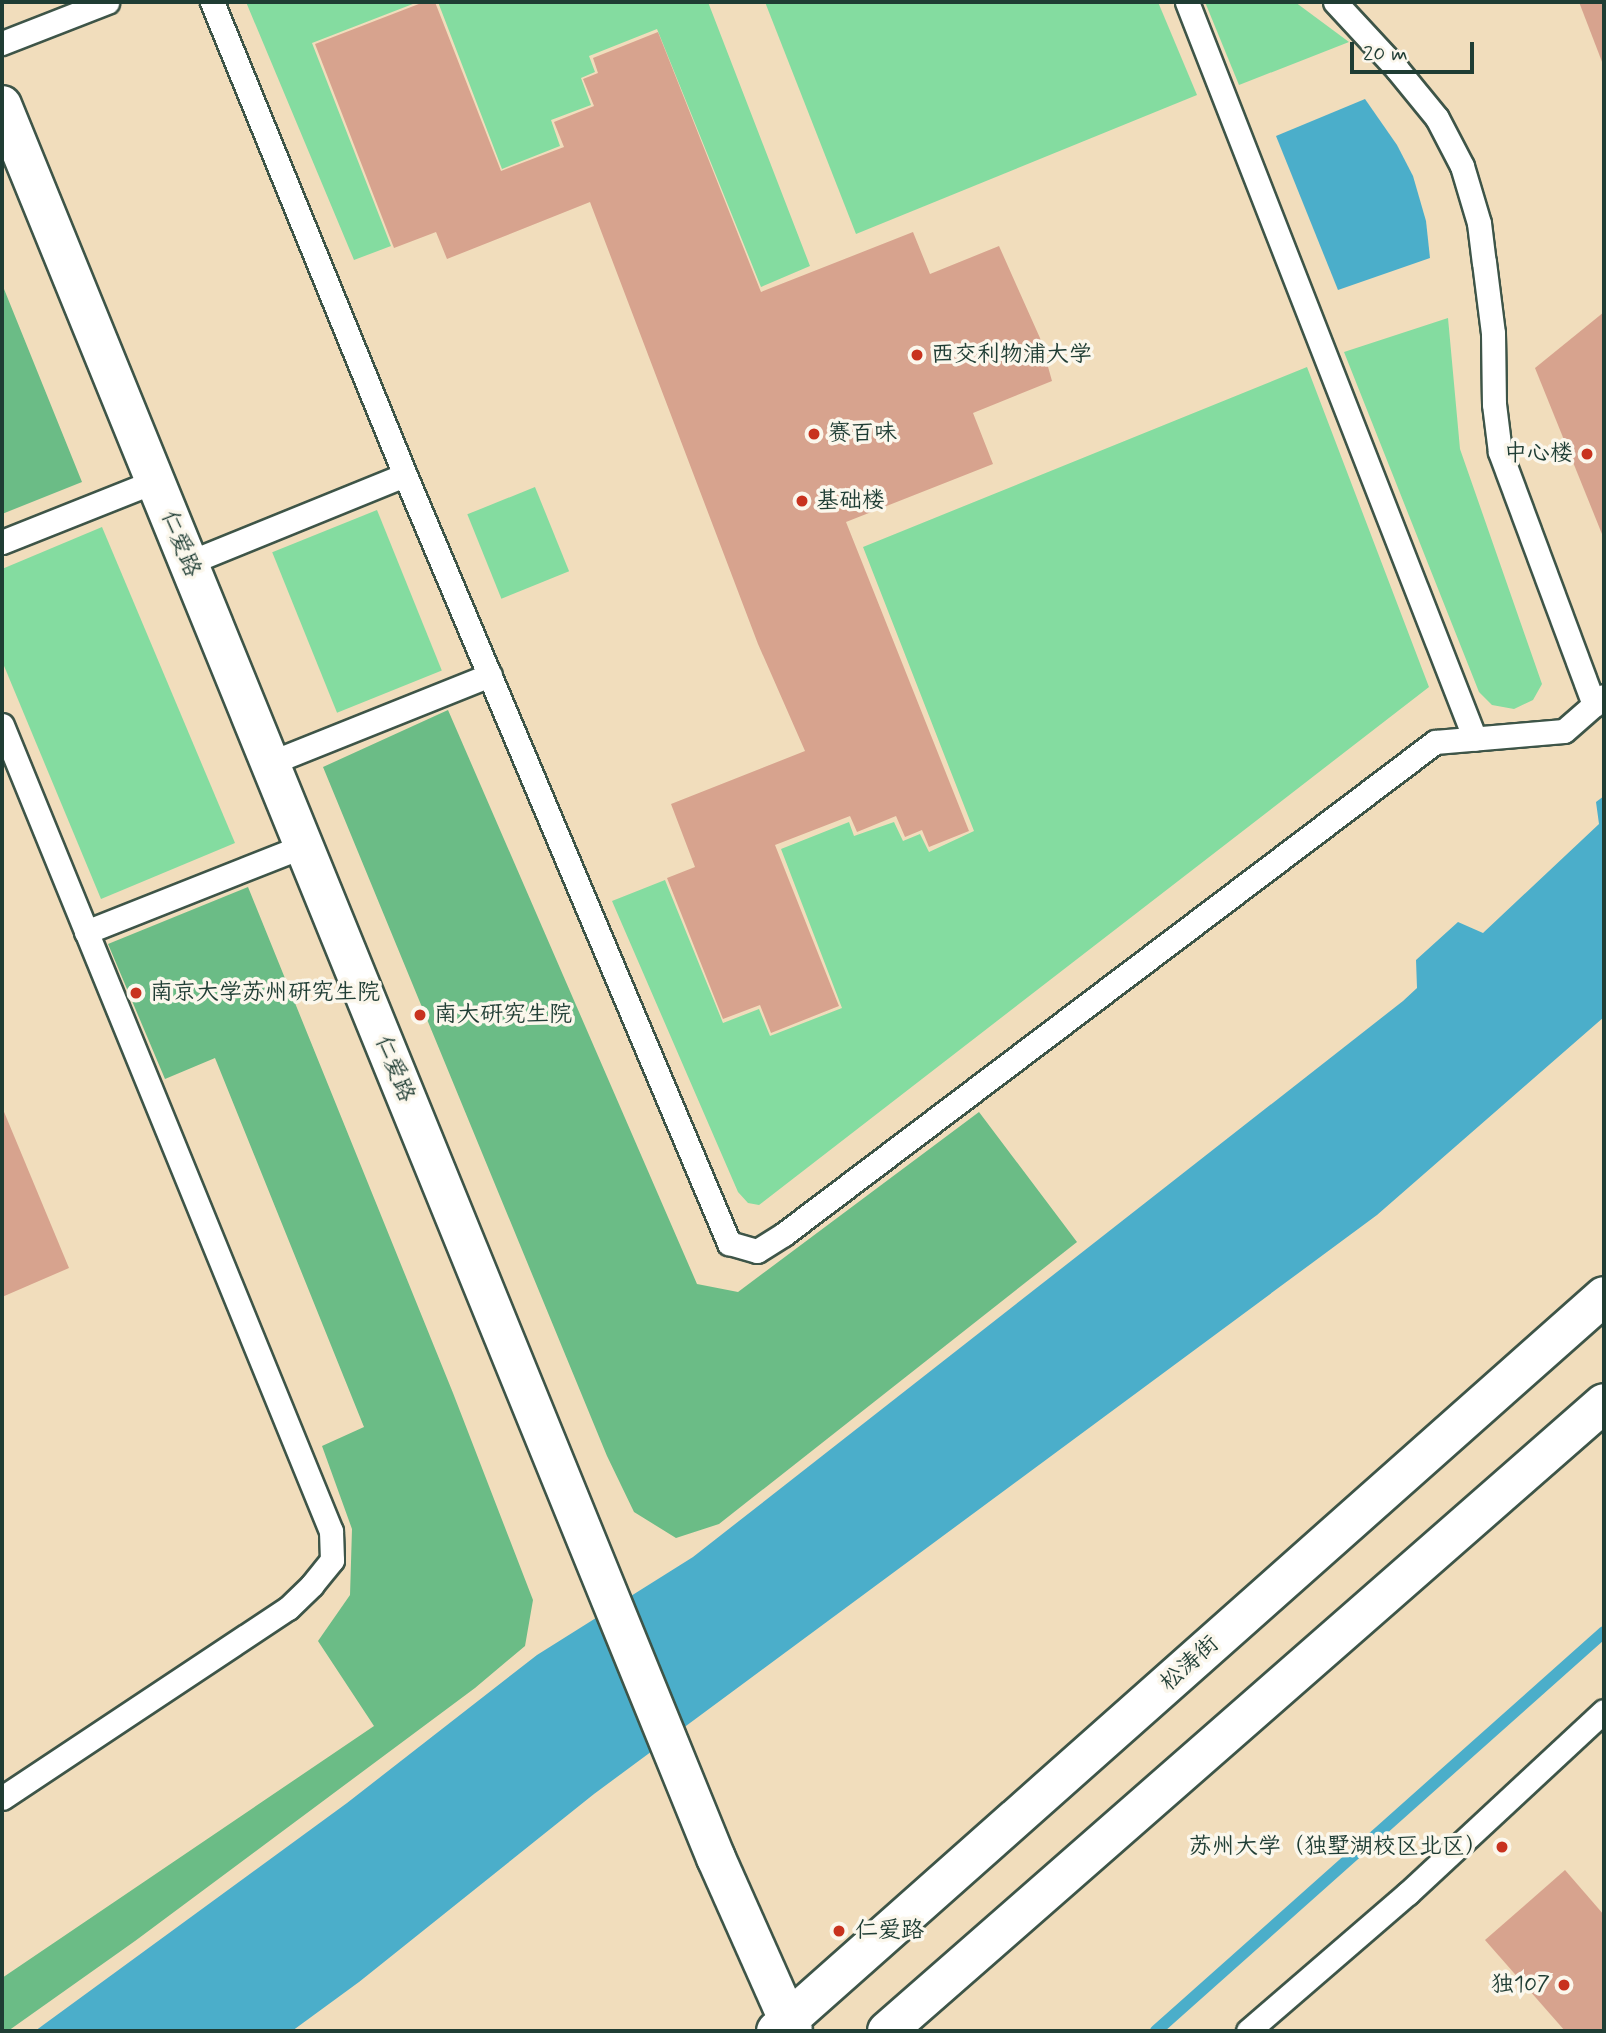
<!DOCTYPE html>
<meta charset="utf-8">
<style>
body{margin:0}
#map{position:relative;width:1606px;height:2033px;overflow:hidden;background:#f1ddbc;font-family:Mynerve,"LXGW WenKai TC",sans-serif}
div>[style]{position:absolute}
.green>*{inset:0;background:#84dca0;transform-origin:0 0}
.forest>*{inset:0;background:#6bbc86}
.water>*{inset:0;background:#4baeca}
.stream>*{height:12px;margin:-6px;padding:0 6px;transform-origin:6px;border-radius:6px;background:#4baeca}
.building>*{inset:0;background:#d7a38e}
.roads{filter:drop-shadow(2px 0 #3e5548) drop-shadow(-2px 0 #3e5548) drop-shadow(0 2px #3e5548) drop-shadow(0 -2px #3e5548)}
.service>*{height:23px;margin:-11.5px;padding:0 11.5px;transform-origin:11.5px;border-radius:11.5px;background:#fff}
.secondary>*{height:38px;margin:-19px;padding:0 19px;transform-origin:19px;border-radius:19px;background:#fff}
.primary>*{height:38px;margin:-19px;padding:0 19px;transform-origin:19px;border-radius:19px;background:#fff}
.dots>*{width:19px;height:19px;translate:-50% -50%;box-sizing:border-box;border:4px solid #fbf7ec;border-radius:50%}
span{translate:-50% -50%;white-space:nowrap;text-align:center;line-height:1.15;-webkit-text-stroke:7px #fbf7ec;paint-order:stroke}
.poi-label{font-size:23px;color:#1f3d34}
.left{translate:0 -50%;text-align:left}
.right{translate:-100% -50%;text-align:right}
.street-label{font-size:23px;color:#1f3d34}
.frame{position:absolute;inset:0;border:4px solid #1f3d34;pointer-events:none}
.scale{position:absolute;left:1350px;top:42px;width:124px;height:32px;box-sizing:border-box;border:4px solid #1f3d34;border-top:0;padding-left:9px;font-size:21px;line-height:24px;white-space:nowrap;color:#1f3d34;-webkit-text-stroke:5px #fbf7ec;paint-order:stroke}
</style>
<div id="map">
<div class="green">
<div style="clip-path:polygon(246px 2px,418px 2px,312px 43px,391px 246px,354px 260px)"></div>
<div style="clip-path:polygon(438px 2px,708px 2px,810px 266px,761px 287px,657px 29px,589px 56px,595px 72px,581px 78px,591px 105px,551px 120px,560px 146px,502px 169px)"></div>
<div style="clip-path:polygon(765px 2px,1158px 2px,1197px 95px,856px 234px)"></div>
<div style="clip-path:polygon(1205px 2px,1295px 2px,1349px 42px,1239px 85px)"></div>
<div style="clip-path:polygon(1448px 318px,1460px 449px,1542px 684px,1533px 700px,1514px 709px,1492px 705px,1479px 692px,1344px 352px)"></div>
<div style="clip-path:polygon(1307px 367px,1429px 687px,759px 1205px,748px 1203px,738px 1192px,612px 901px,665px 880px,723px 1023px,759px 1009px,770px 1036px,842px 1008px,781px 849px,849px 822px,854px 836px,894px 822px,903px 841px,920px 834px,929px 852px,974px 831px,863px 547px)"></div>
<div style="left:535px;top:487px;width:91px;height:73px;rotate:68deg"></div>
<div style="left:377px;top:510px;width:173px;height:113px;rotate:68deg"></div>
<div style="clip-path:polygon(102px 527px,235px 843px,101px 899px,2px 661px,2px 569px)"></div>
</div>
<div class="forest">
<div style="clip-path:polygon(2px 284px,82px 482px,2px 514px,2px 283px)"></div>
<div style="clip-path:polygon(448px 710px,697px 1284px,738px 1292px,979px 1112px,1077px 1242px,719px 1524px,676px 1538px,634px 1512px,607px 1456px,323px 767px)"></div>
<div style="clip-path:polygon(248px 887px,453px 1393px,533px 1600px,525px 1646px,475px 1688px,135px 1941px,8px 2031px,2px 2031px,2px 1978px,374px 1726px,318px 1641px,350px 1595px,352px 1529px,322px 1446px,364px 1427px,215px 1058px,165px 1079px,108px 944px)"></div>
</div>
<div class="water">
<div style="clip-path:polygon(1365px 99px,1397px 145px,1413px 176px,1426px 221px,1430px 258px,1338px 290px,1276px 136px)"></div>
<div style="clip-path:polygon(1604px 796px,1604px 1017px,1377px 1215px,594px 1794px,359px 1982px,292px 2031px,35px 2031px,347px 1803px,537px 1655px,693px 1557px,1403px 1001px,1417px 988px,1416px 960px,1458px 922px,1483px 933px,1599px 824px,1596px 802px)"></div>
</div>
<div class="stream">
<div style="left:1156px;top:2031px;width:600px;rotate:-41.69deg"></div>
</div>
<div class="building">
<div style="clip-path:polygon(424px 2px,435px 2px,501px 171px,564px 147px,554px 122px,594px 106px,583px 79px,598px 73px,593px 58px,658px 32px,761px 292px,913px 232px,930px 274px,999px 246px,1040px 338px,1052px 381px,973px 413px,993px 464px,846px 522px,969px 831px,929px 847px,922px 830px,905px 837px,896px 816px,857px 832px,850px 816px,775px 845px,839px 1006px,771px 1033px,760px 1005px,723px 1019px,667px 878px,695px 867px,671px 804px,805px 751px,758px 644px,590px 202px,447px 259px,436px 232px,394px 248px,315px 44px)"></div>
<div style="clip-path:polygon(1579px 2px,1604px 2px,1604px 67px)"></div>
<div style="clip-path:polygon(1604px 312px,1604px 539px,1535px 368px)"></div>
<div style="clip-path:polygon(2px 1107px,69px 1268px,2px 1297px)"></div>
<div style="clip-path:polygon(1565px 1870px,1604px 1915px,1604px 2031px,1565px 2031px,1485px 1940px)"></div>
</div>
<div class="roads">
<div class="service">
<div style="left:212px;top:2px;width:511px;rotate:67.8deg"></div>
<div style="left:405px;top:475px;width:834px;rotate:67.13deg"></div>
<div style="left:729px;top:1243px;width:29px;rotate:16deg"></div>
<div style="left:757px;top:1251px;width:32px;rotate:-32deg"></div>
<div style="left:784px;top:1234px;width:816px;rotate:-37.08deg"></div>
<div style="left:1435px;top:742px;width:129px;rotate:-4.9deg"></div>
<div style="left:1564px;top:731px;width:53px;rotate:-41.2deg"></div>
<div style="left:1187px;top:2px;width:791px;rotate:68.66deg"></div>
<div style="left:1335px;top:2px;width:91px;rotate:47.2deg"></div>
<div style="left:1397px;top:69px;width:63px;rotate:50.8deg"></div>
<div style="left:1437px;top:118px;width:54px;rotate:62.5deg"></div>
<div style="left:1462px;top:166px;width:59px;rotate:73.4deg"></div>
<div style="left:1479px;top:223px;width:39px;rotate:83deg"></div>
<div style="left:1484px;top:262px;width:72px;rotate:82.8deg"></div>
<div style="left:1493px;top:333px;width:71px;rotate:89.2deg"></div>
<div style="left:1494px;top:404px;width:48px;rotate:82.9deg"></div>
<div style="left:1500px;top:452px;width:270px;rotate:69.6deg"></div>
<div style="left:2px;top:43px;width:113px;rotate:-21.3deg"></div>
<div style="left:2px;top:542px;width:165px;rotate:-21.7deg"></div>
<div style="left:188px;top:563px;width:234px;rotate:-22.1deg"></div>
<div style="left:2px;top:725px;width:871px;rotate:67.8deg"></div>
<div style="left:331px;top:1531px;width:29px;rotate:88deg"></div>
<div style="left:332px;top:1560px;width:32px;rotate:129deg"></div>
<div style="left:312px;top:1585px;width:33px;rotate:136deg"></div>
<div style="left:288px;top:1608px;width:343px;rotate:146.4deg"></div>
<div style="left:270px;top:763px;width:237px;rotate:-21.8deg"></div>
<div style="left:86px;top:932px;width:233px;rotate:-21.6deg"></div>
<div style="left:1248px;top:2031px;width:211px;rotate:-40.8deg"></div>
<div style="left:1408px;top:1893px;width:267px;rotate:-42.9deg"></div>
</div>
<div class="secondary">
<div style="left:2px;top:105px;width:1893px;rotate:67.84deg"></div>
<div style="left:716px;top:1858px;width:189px;rotate:66deg"></div>
</div>
<div class="primary">
<div style="left:776px;top:2031px;width:1107px;rotate:-41.59deg"></div>
<div style="left:887px;top:2031px;width:953px;rotate:-41.21deg"></div>
</div>
</div>
<div class="dots">
<div style="left:917px;top:355px;background:#c8321e"></div>
<div style="left:814px;top:434px;background:#c8321e"></div>
<div style="left:1587px;top:454px;background:#c8321e"></div>
<div style="left:802px;top:501px;background:#c8321e"></div>
<div style="left:136px;top:993px;background:#c8321e"></div>
<div style="left:420px;top:1015px;background:#c8321e"></div>
<div style="left:1502px;top:1847px;background:#c8321e"></div>
<div style="left:839px;top:1931px;background:#c8321e"></div>
<div style="left:1564px;top:1985px;background:#c8321e"></div>
</div>
<div class="poi-label">
<span class="left" style="left:931px;top:355px">西交利物浦大学</span>
<span class="left" style="left:828px;top:434px">赛百味</span>
<span class="right" style="left:1573px;top:454px">中心楼</span>
<span class="left" style="left:816px;top:501px">基础楼</span>
<span class="left" style="left:150px;top:993px">南京大学苏州研究生院</span>
<span class="left" style="left:434px;top:1015px">南大研究生院</span>
<span class="right" style="left:1488px;top:1847px">苏州大学（独墅湖校区北区）</span>
<span class="left" style="left:855px;top:1931px">仁爱路</span>
<span class="right" style="left:1550px;top:1985px">独107</span>
</div>
<div class="street-label">
<span style="left:180px;top:544px;rotate:68deg">仁爱路</span>
<span style="left:394px;top:1069px;rotate:68deg">仁爱路</span>
<span style="left:1190px;top:1664px;rotate:-42deg">松涛街</span>
</div>
<div class="frame"></div>
<div class="scale">20 m</div>
</div>
